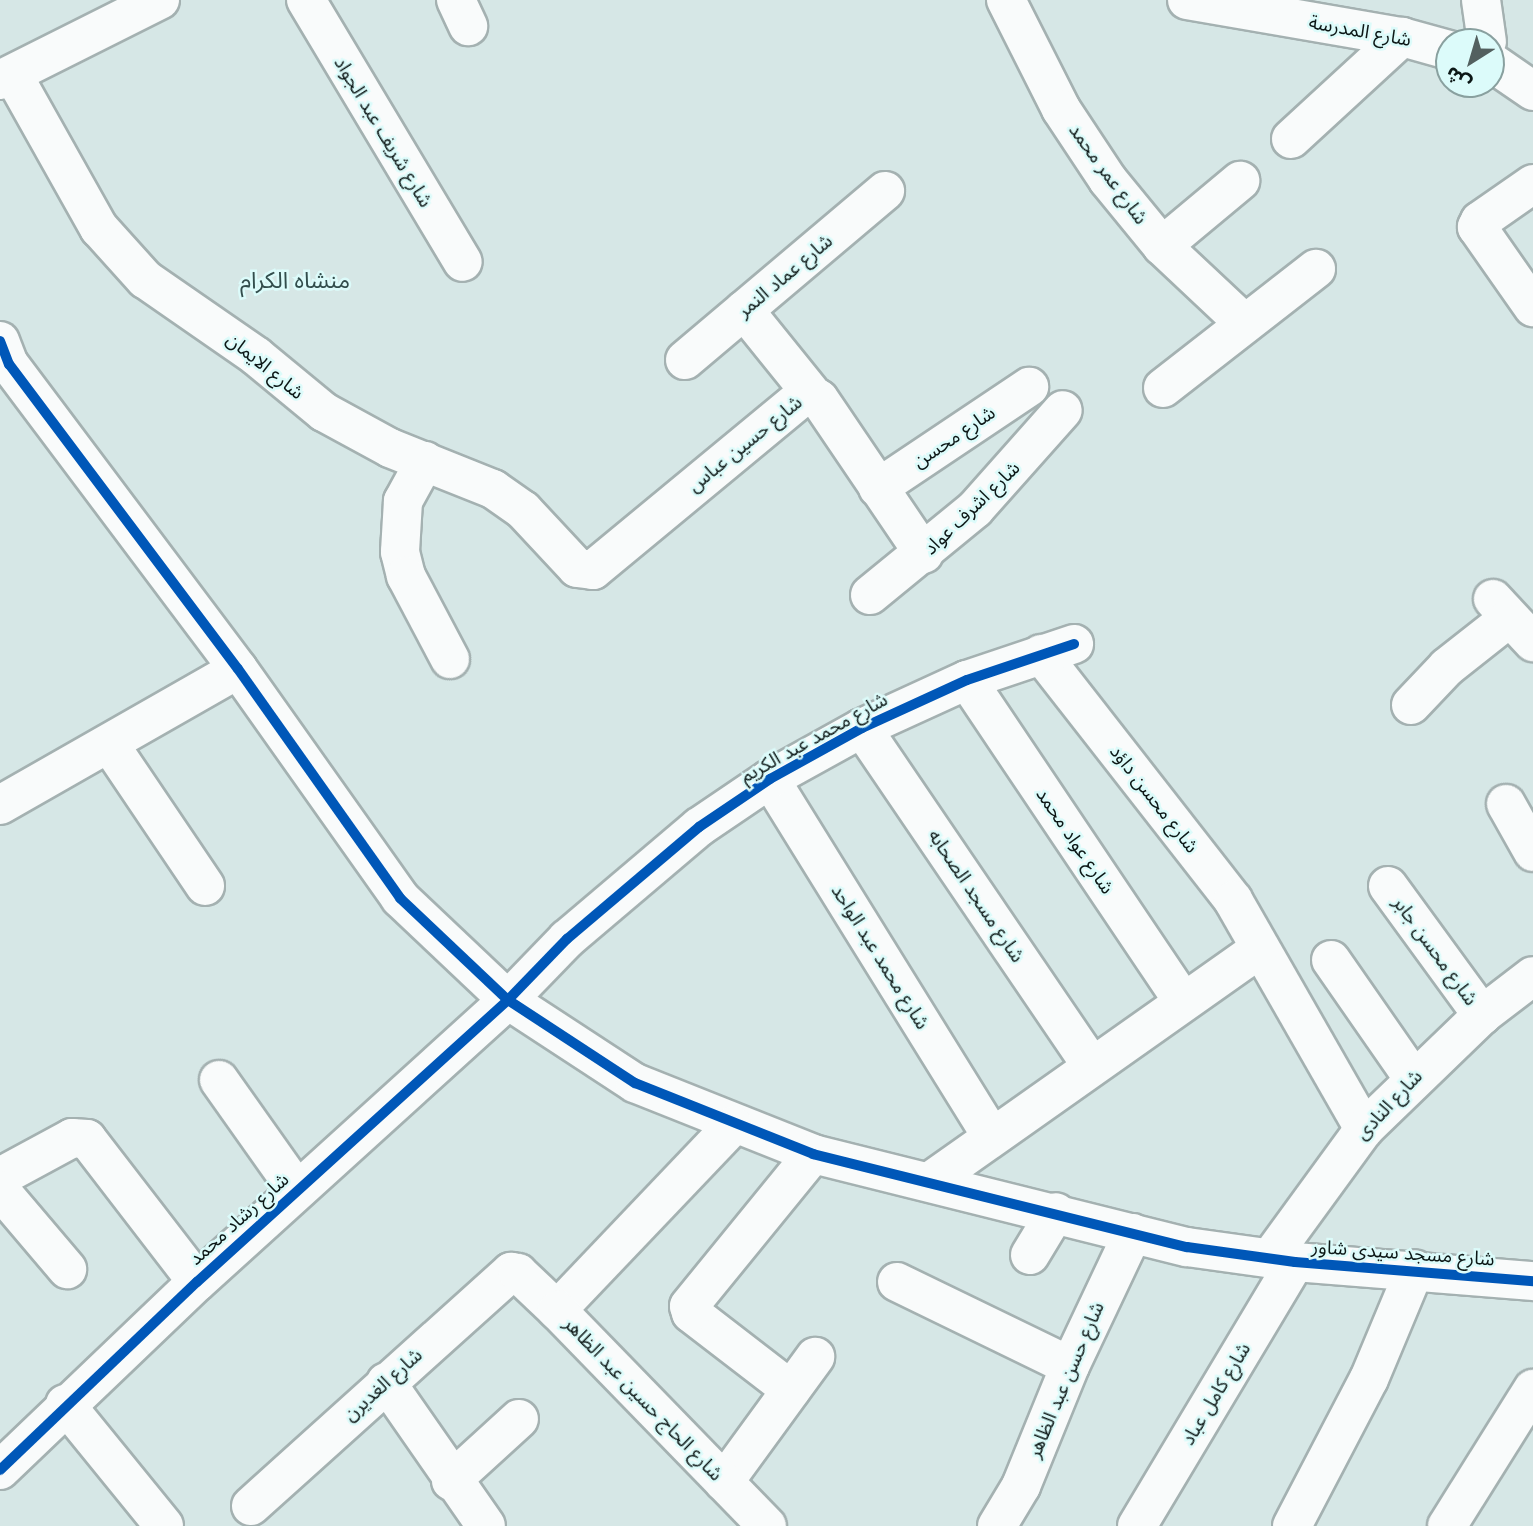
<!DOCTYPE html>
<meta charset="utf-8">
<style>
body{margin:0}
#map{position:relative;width:1533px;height:1526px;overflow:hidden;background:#d6e7e6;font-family:Helvetica,"Noto Sans Arabic",sans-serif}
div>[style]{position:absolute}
.roads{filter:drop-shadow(2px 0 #a4b1b1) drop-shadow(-2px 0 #a4b1b1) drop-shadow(0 2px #a4b1b1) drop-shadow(0 -2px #a4b1b1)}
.minor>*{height:38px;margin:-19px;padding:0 19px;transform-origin:19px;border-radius:19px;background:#f9fbfb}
.cycleway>*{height:10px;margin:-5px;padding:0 5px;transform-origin:5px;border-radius:5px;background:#0057b8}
span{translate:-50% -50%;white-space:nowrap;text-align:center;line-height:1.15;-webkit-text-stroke:5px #dcfbfa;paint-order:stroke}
.street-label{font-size:19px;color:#0c1716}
.quarter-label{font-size:23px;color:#324d4c}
.north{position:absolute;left:1435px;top:28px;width:70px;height:70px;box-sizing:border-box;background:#dcfbfa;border:2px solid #89a09f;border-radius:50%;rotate:217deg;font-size:19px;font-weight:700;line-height:28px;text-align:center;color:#0c1716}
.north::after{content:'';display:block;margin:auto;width:24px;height:32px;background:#53605f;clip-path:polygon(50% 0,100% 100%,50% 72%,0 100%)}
</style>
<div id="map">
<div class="roads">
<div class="minor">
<div style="left:306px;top:0;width:305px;rotate:59.1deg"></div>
<div style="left:456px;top:0;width:29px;rotate:65deg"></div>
<div style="left:1006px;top:0;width:122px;rotate:63.2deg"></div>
<div style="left:1061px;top:109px;width:85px;rotate:56.5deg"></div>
<div style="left:1108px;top:180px;width:85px;rotate:50.7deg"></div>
<div style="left:1162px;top:246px;width:112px;rotate:43.2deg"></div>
<div style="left:1187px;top:0;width:218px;rotate:9.8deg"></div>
<div style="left:1402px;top:37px;width:49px;rotate:15.5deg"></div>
<div style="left:1481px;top:0;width:42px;rotate:81.9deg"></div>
<div style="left:1491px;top:62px;width:51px;rotate:34.6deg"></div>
<div style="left:13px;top:75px;width:176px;rotate:60.7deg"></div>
<div style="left:99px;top:228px;width:69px;rotate:48deg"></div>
<div style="left:145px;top:279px;width:135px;rotate:34.7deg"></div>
<div style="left:256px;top:356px;width:88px;rotate:39.5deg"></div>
<div style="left:324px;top:412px;width:75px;rotate:28.6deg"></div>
<div style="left:390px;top:448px;width:111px;rotate:21.7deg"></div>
<div style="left:493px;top:489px;width:37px;rotate:35deg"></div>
<div style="left:523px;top:510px;width:79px;rotate:47deg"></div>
<div style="left:577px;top:568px;width:16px;rotate:7deg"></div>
<div style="left:593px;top:570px;width:278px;rotate:-39.6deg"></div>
<div style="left:807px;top:393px;width:13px;rotate:27deg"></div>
<div style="left:819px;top:399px;width:187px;rotate:55.9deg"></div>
<div style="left:0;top:80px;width:179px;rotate:-26.6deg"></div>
<div style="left:1291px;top:139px;width:151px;rotate:-42.6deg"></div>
<div style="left:1533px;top:184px;width:65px;rotate:145.1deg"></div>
<div style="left:1480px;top:221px;width:7px;rotate:117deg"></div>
<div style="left:1477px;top:227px;width:98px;rotate:55deg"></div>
<div style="left:1162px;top:246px;width:102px;rotate:-39.8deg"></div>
<div style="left:744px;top:310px;width:107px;rotate:51.1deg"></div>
<div style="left:0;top:341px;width:25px;rotate:69deg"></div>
<div style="left:9px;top:364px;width:381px;rotate:53.1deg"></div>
<div style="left:238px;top:669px;width:281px;rotate:54.7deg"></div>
<div style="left:400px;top:898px;width:149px;rotate:43.4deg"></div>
<div style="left:508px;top:1000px;width:152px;rotate:33.2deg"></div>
<div style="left:635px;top:1083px;width:192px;rotate:21.7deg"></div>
<div style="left:813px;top:1154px;width:385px;rotate:14deg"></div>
<div style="left:1187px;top:1247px;width:109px;rotate:7.9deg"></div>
<div style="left:1295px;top:1262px;width:239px;rotate:4.6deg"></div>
<div style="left:685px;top:360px;width:262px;rotate:-40.2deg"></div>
<div style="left:1163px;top:388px;width:194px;rotate:-37.9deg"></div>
<div style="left:425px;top:461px;width:46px;rotate:118.8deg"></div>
<div style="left:403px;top:501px;width:51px;rotate:93.4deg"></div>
<div style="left:400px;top:552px;width:25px;rotate:76deg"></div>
<div style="left:406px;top:576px;width:94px;rotate:62.1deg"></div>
<div style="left:878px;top:488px;width:182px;rotate:-33.8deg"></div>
<div style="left:870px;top:595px;width:136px;rotate:-39.3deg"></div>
<div style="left:975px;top:509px;width:132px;rotate:-48.4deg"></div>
<div style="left:1493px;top:599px;width:59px;rotate:47.1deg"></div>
<div style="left:1041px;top:654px;width:312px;rotate:52deg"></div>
<div style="left:1233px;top:900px;width:264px;rotate:60.2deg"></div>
<div style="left:967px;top:680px;width:387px;rotate:56.1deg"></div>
<div style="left:1411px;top:705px;width:52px;rotate:-46.5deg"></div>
<div style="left:1447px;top:667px;width:79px;rotate:-38.3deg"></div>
<div style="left:862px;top:728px;width:406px;rotate:55.8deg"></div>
<div style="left:110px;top:745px;width:170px;rotate:56deg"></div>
<div style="left:770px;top:779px;width:419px;rotate:58.2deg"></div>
<div style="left:1506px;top:804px;width:55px;rotate:60.6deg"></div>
<div style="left:0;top:805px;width:274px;rotate:-29.7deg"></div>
<div style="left:1388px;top:886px;width:160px;rotate:53.9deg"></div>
<div style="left:1331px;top:960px;width:144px;rotate:55.2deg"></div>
<div style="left:219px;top:1080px;width:135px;rotate:54.7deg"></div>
<div style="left:0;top:1177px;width:82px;rotate:-28.4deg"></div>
<div style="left:72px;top:1138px;width:15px;rotate:4deg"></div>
<div style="left:87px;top:1139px;width:180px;rotate:52.4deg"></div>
<div style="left:932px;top:1180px;width:399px;rotate:-35.2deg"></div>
<div style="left:0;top:1190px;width:104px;rotate:49.7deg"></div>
<div style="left:1030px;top:1255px;width:50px;rotate:-58.8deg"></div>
<div style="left:1270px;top:1258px;width:160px;rotate:-53.9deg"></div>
<div style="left:1364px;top:1129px;width:164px;rotate:-44deg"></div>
<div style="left:1482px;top:1015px;width:64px;rotate:-37.4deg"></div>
<div style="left:897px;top:1282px;width:192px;rotate:25.9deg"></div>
<div style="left:557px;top:1310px;width:255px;rotate:-46.4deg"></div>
<div style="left:386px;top:1382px;width:175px;rotate:55.2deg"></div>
<div style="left:791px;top:1390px;width:126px;rotate:-142.4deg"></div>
<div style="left:691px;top:1313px;width:7px;rotate:-106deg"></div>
<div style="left:689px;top:1306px;width:196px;rotate:-50.8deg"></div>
<div style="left:65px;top:1404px;width:157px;rotate:50.9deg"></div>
<div style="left:0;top:1470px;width:272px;rotate:-43.7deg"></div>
<div style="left:197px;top:1282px;width:420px;rotate:-42.2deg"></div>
<div style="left:508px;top:1000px;width:85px;rotate:-46deg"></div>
<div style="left:567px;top:939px;width:173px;rotate:-40.3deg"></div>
<div style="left:699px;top:827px;width:86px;rotate:-34.1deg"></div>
<div style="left:770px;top:779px;width:105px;rotate:-29deg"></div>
<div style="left:862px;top:728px;width:115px;rotate:-24.6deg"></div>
<div style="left:967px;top:680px;width:113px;rotate:-18.6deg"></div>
<div style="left:451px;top:1481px;width:92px;rotate:-42.4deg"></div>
<div style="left:724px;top:1482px;width:155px;rotate:-53.9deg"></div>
<div style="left:251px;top:1506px;width:350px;rotate:-42deg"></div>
<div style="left:511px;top:1272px;width:7px;rotate:8deg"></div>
<div style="left:518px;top:1273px;width:54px;rotate:43.5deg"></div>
<div style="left:557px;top:1310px;width:301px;rotate:45.8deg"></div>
<div style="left:997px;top:1526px;width:47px;rotate:-59deg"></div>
<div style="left:1021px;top:1486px;width:130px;rotate:-67.8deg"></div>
<div style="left:1070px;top:1366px;width:147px;rotate:-64.7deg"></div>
<div style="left:1137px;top:1526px;width:308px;rotate:-59.1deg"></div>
<div style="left:1292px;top:1526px;width:166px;rotate:-62.4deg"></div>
<div style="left:1369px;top:1379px;width:119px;rotate:-67.3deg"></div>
<div style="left:1447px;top:1526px;width:162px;rotate:-57.9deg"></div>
</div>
</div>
<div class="cycleway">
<div style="left:0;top:341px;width:25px;rotate:69deg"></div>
<div style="left:9px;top:364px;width:381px;rotate:53.1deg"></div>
<div style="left:238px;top:669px;width:281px;rotate:54.7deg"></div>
<div style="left:400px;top:898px;width:149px;rotate:43.4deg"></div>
<div style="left:508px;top:1000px;width:152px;rotate:33.2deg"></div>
<div style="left:635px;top:1083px;width:192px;rotate:21.7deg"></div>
<div style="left:813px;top:1154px;width:385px;rotate:14deg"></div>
<div style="left:1187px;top:1247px;width:109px;rotate:7.9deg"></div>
<div style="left:1295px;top:1262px;width:239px;rotate:4.6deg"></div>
<div style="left:0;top:1470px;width:272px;rotate:-43.7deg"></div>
<div style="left:197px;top:1282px;width:420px;rotate:-42.2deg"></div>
<div style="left:508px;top:1000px;width:85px;rotate:-46deg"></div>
<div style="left:567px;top:939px;width:173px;rotate:-40.3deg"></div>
<div style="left:699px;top:827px;width:86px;rotate:-34.1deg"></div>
<div style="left:770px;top:779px;width:105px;rotate:-29deg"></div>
<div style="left:862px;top:728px;width:115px;rotate:-24.6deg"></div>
<div style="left:967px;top:680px;width:113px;rotate:-18.6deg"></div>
</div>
<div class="street-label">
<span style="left:1360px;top:31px;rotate:10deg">شارع المدرسة</span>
<span style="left:383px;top:132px;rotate:59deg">شارع شريف عبد الجواد</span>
<span style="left:1108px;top:174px;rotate:54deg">شارع عمر محمد</span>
<span style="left:785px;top:276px;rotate:-40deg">شارع عماد النمر</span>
<span style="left:265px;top:366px;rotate:39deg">شارع الايمان</span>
<span style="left:954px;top:437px;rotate:-34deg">شارع محسن</span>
<span style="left:745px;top:444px;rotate:-39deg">شارع حسين عباس</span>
<span style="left:972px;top:508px;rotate:-44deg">شارع اشرف عواد</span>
<span style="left:814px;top:738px;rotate:-29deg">شارع محمد عبد الكريم</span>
<span style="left:1154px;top:799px;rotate:52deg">شارع محسن داؤد</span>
<span style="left:1075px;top:841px;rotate:56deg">شارع عواد محمد</span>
<span style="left:976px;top:896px;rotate:56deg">شارع مسجد الصحابه</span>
<span style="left:1435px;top:951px;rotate:54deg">شارع محسن جابر</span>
<span style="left:880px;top:957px;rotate:58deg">شارع محمد عبد الواحد</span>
<span style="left:1389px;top:1105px;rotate:-47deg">شارع النادى</span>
<span style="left:239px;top:1219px;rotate:-42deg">شارع رشاد محمد</span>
<span style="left:1403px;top:1253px;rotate:4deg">شارع مسجد سيدى شاور</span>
<span style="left:1066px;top:1380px;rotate:-67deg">شارع حسن عبد الظاهر</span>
<span style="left:383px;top:1385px;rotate:-42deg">شارع الغديرن</span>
<span style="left:1216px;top:1394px;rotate:-59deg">شارع كامل عباد</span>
<span style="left:643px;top:1399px;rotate:46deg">شارع الحاج حسين عبد الظاهر</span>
</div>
<div class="quarter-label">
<span style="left:295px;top:280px">منشاه الكرام</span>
</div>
<div class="north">ش</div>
</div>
